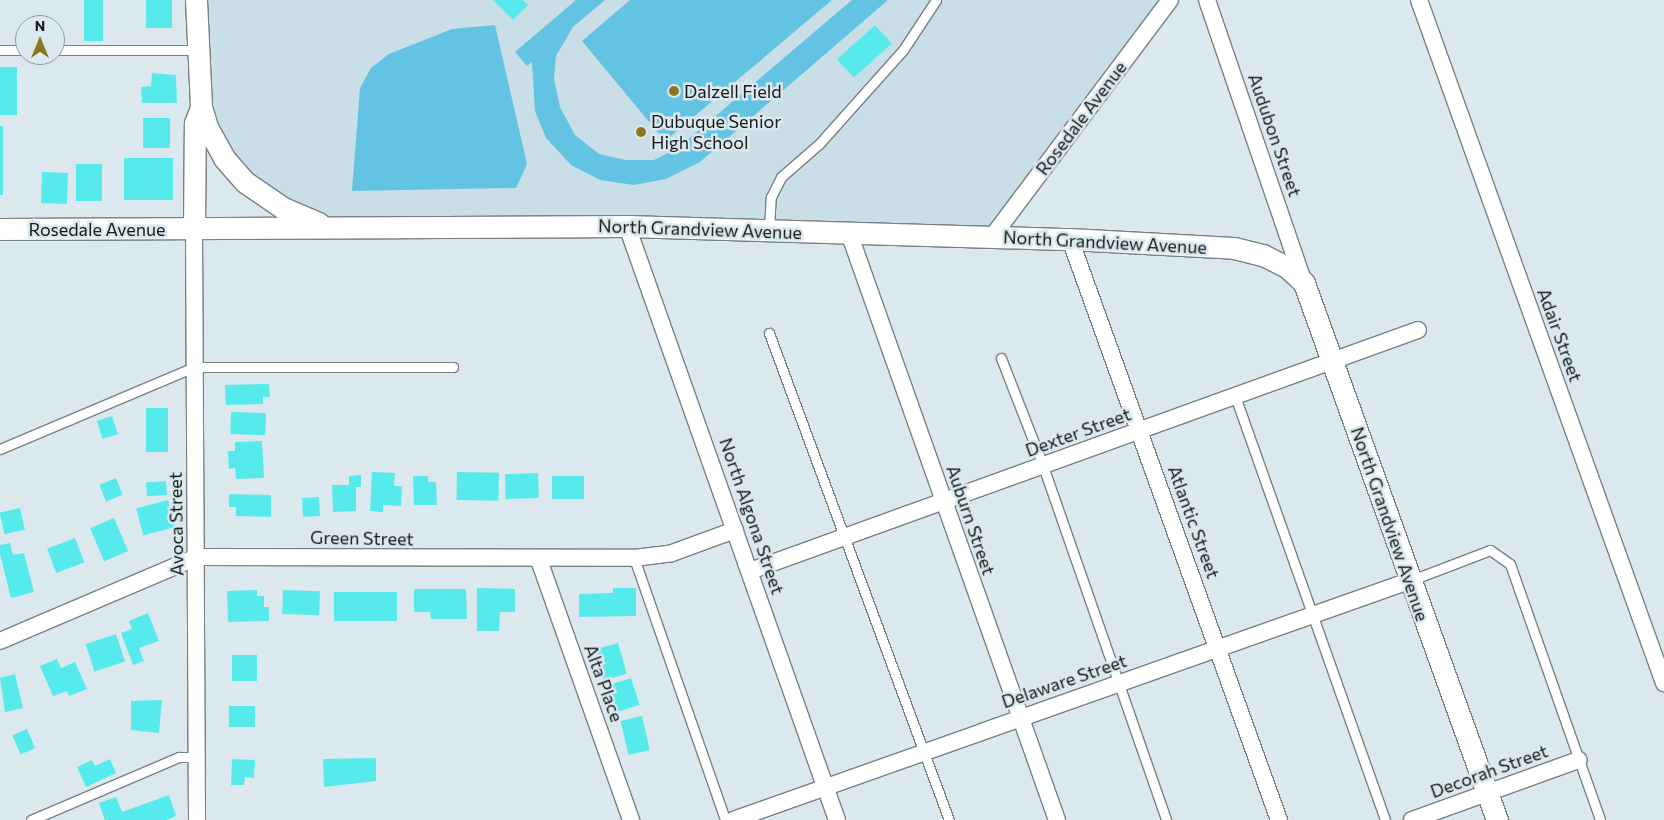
<!DOCTYPE html>
<style>
body{margin:0}
#map{position:relative;width:1664px;height:820px;overflow:hidden;background:#dbe8ed;font-family:Commissioner,sans-serif}
div>[style]{position:absolute}
.built>*{inset:0;background:#c9dee6}
.green>*{inset:0;background:#63c3e3}
.building>*{inset:0;background:#56eaed;transform-origin:0 0}
.roads{filter:drop-shadow(1px 0 #768286) drop-shadow(-1px 0 #768286) drop-shadow(0 1px #768286) drop-shadow(0 -1px #768286)}
.service>*{height:9px;margin:-4.5px;padding:0 4.5px;transform-origin:4.5px;border-radius:4.5px;background:#fff}
.minor>*{height:16px;margin:-8px;padding:0 8px;transform-origin:8px;border-radius:8px;background:#fff}
.tertiary>*{height:21px;margin:-10.5px;padding:0 10.5px;transform-origin:10.5px;border-radius:10.5px;background:#fff}
.dots>*{width:14px;height:14px;translate:-50% -50%;box-sizing:border-box;border:2px solid #dbe8ed;border-radius:50%}
span{translate:-50% -50%;white-space:nowrap;text-align:center;line-height:1.15;-webkit-text-stroke:5px #dbe8ed;paint-order:stroke}
.poi-label{font-size:18px;color:#161a1c}
.left{translate:0 -50%;text-align:left}
.street-label{font-size:18px;color:#161a1c}
.north{position:absolute;left:15px;top:15px;width:50px;height:50px;box-sizing:border-box;background:#dbe8ed;border:1px solid #8c9699;border-radius:50%;rotate:0deg;font-size:14px;font-weight:700;line-height:20px;text-align:center;color:#161a1c}
.north::after{content:'';display:block;margin:auto;width:18px;height:22px;background:#8b771c;clip-path:polygon(50% 0,100% 100%,50% 72%,0 100%)}
</style>
<div id="map">
<div class="built">
<div style="clip-path:polygon(196px 0,1170px 0,992px 237px,326px 226px,245px 182px,201px 107px)"></div>
</div>
<div class="green">
<div style="clip-path:polygon(576px 0,605px 0,573px 27px,556px 56px,554px 79px,560px 107px,575px 135px,599px 154px,625px 160px,654px 160px,678px 148px,852px 0,888px 0,700px 162px,666px 179px,634px 185px,600px 180px,571px 165px,546px 138px,535px 111px,532px 62px,527px 66px,515px 52px)"></div>
<div style="clip-path:polygon(630px 0,832px 0,665px 141px,582px 41px)"></div>
<div style="clip-path:polygon(495px 25px,527px 164px,516px 188px,352px 191px,360px 88px,371px 68px,389px 54px,452px 29px)"></div>
</div>
<div class="building">
<div style="left:84px;top:0;width:19px;height:41px"></div>
<div style="left:146px;top:0;width:26px;height:28px"></div>
<div style="clip-path:polygon(493px 0,523px 0,528px 5px,513px 20px)"></div>
<div style="left:875px;top:25px;width:25px;height:51px;rotate:48deg"></div>
<div style="left:0;top:67px;width:17px;height:48px"></div>
<div style="clip-path:polygon(152px 73px,176px 75px,177px 103px,142px 103px,141px 87px,151px 86px)"></div>
<div style="left:143px;top:118px;width:27px;height:30px"></div>
<div style="left:0;top:126px;width:3px;height:69px"></div>
<div style="left:124px;top:158px;width:49px;height:42px"></div>
<div style="left:76px;top:164px;width:26px;height:37px"></div>
<div style="left:42px;top:172px;width:26px;height:31px;rotate:2deg"></div>
<div style="clip-path:polygon(269px 384px,270px 397px,263px 397px,263px 404px,226px 405px,225px 385px)"></div>
<div style="left:146px;top:408px;width:22px;height:44px"></div>
<div style="left:231px;top:412px;width:35px;height:22px;rotate:2deg"></div>
<div style="left:112px;top:416px;width:19px;height:16px;rotate:72deg"></div>
<div style="clip-path:polygon(262px 441px,264px 478px,236px 479px,235px 468px,229px 469px,228px 451px,235px 451px,235px 442px)"></div>
<div style="clip-path:polygon(372px 472px,395px 473px,394px 486px,402px 486px,401px 506px,383px 505px,383px 512px,370px 511px)"></div>
<div style="left:457px;top:472px;width:42px;height:28px;rotate:1deg"></div>
<div style="left:538px;top:473px;width:25px;height:33px;rotate:88deg"></div>
<div style="clip-path:polygon(361px 475px,361px 487px,356px 487px,356px 511px,333px 512px,332px 485px,349px 485px,349px 476px)"></div>
<div style="clip-path:polygon(413px 476px,428px 476px,428px 482px,436px 482px,437px 505px,414px 505px)"></div>
<div style="left:552px;top:476px;width:32px;height:23px"></div>
<div style="left:116px;top:478px;width:18px;height:18px;rotate:68deg"></div>
<div style="left:166px;top:481px;width:14px;height:20px;rotate:86deg"></div>
<div style="clip-path:polygon(229px 494px,271px 495px,271px 517px,236px 516px,236px 507px,229px 507px)"></div>
<div style="left:319px;top:497px;width:19px;height:17px;rotate:87deg"></div>
<div style="left:168px;top:500px;width:28px;height:33px;rotate:75deg"></div>
<div style="left:20px;top:508px;width:22px;height:21px;rotate:77deg"></div>
<div style="left:114px;top:518px;width:36px;height:26px;rotate:67deg"></div>
<div style="left:75px;top:538px;width:26px;height:30px;rotate:69deg"></div>
<div style="clip-path:polygon(10px 543px,13px 555px,24px 553px,34px 592px,11px 598px,0 554px,0 545px)"></div>
<div style="clip-path:polygon(477px 588px,515px 589px,515px 612px,500px 612px,499px 631px,477px 631px)"></div>
<div style="clip-path:polygon(613px 588px,636px 588px,636px 616px,579px 617px,579px 594px,613px 593px)"></div>
<div style="clip-path:polygon(414px 589px,466px 589px,467px 619px,431px 619px,430px 612px,414px 612px)"></div>
<div style="clip-path:polygon(257px 590px,257px 596px,264px 596px,264px 607px,269px 607px,269px 621px,228px 622px,227px 591px)"></div>
<div style="left:283px;top:590px;width:37px;height:24px;rotate:2deg"></div>
<div style="left:397px;top:592px;width:29px;height:63px;rotate:90deg"></div>
<div style="clip-path:polygon(148px 613px,159px 641px,139px 648px,144px 661px,133px 665px,121px 633px,132px 629px,129px 621px)"></div>
<div style="left:116px;top:634px;width:29px;height:32px;rotate:72deg"></div>
<div style="left:618px;top:643px;width:32px;height:24px;rotate:74deg"></div>
<div style="left:232px;top:655px;width:25px;height:26px"></div>
<div style="clip-path:polygon(57px 659px,61px 668px,75px 662px,87px 689px,69px 696px,67px 691px,53px 696px,40px 666px)"></div>
<div style="clip-path:polygon(15px 674px,23px 708px,5px 712px,0 678px)"></div>
<div style="left:631px;top:678px;width:28px;height:27px;rotate:72deg"></div>
<div style="clip-path:polygon(162px 700px,159px 733px,131px 730px,131px 701px)"></div>
<div style="left:229px;top:706px;width:26px;height:21px"></div>
<div style="left:642px;top:716px;width:35px;height:22px;rotate:77deg"></div>
<div style="left:27px;top:729px;width:21px;height:16px;rotate:67deg"></div>
<div style="clip-path:polygon(376px 758px,376px 781px,324px 787px,323px 759px)"></div>
<div style="clip-path:polygon(110px 759px,116px 773px,86px 787px,77px 767px,92px 760px,95px 766px)"></div>
<div style="clip-path:polygon(232px 759px,255px 760px,254px 778px,245px 777px,244px 785px,231px 785px)"></div>
<div style="clip-path:polygon(169px 795px,176px 816px,166px 820px,105px 820px,99px 803px,116px 797px,122px 812px)"></div>
</div>
<div class="roads">
<div class="service">
<div style="left:0;top:50px;width:25px"></div>
<div style="left:55px;top:50px;width:143px"></div>
<div style="left:769px;top:230px;width:33px;rotate:-87deg"></div>
<div style="left:771px;top:197px;width:22px;rotate:-63deg"></div>
<div style="left:781px;top:177px;width:50px;rotate:-41deg"></div>
<div style="left:819px;top:144px;width:126px;rotate:-48.2deg"></div>
<div style="left:903px;top:50px;width:60px;rotate:-56.6deg"></div>
<div style="left:769px;top:333px;width:519px;rotate:69.72deg"></div>
<div style="left:1001px;top:358px;width:116px;rotate:68.7deg"></div>
<div style="left:1043px;top:466px;width:375px;rotate:70.8deg"></div>
<div style="left:1235px;top:396px;width:450px;rotate:70.5deg"></div>
<div style="left:0;top:449px;width:211px;rotate:-22.9deg"></div>
<div style="left:194px;top:367px;width:259px"></div>
<div style="left:634px;top:558px;width:277px;rotate:70.8deg"></div>
<div style="left:1409px;top:581px;width:87px;rotate:-20.9deg"></div>
<div style="left:1490px;top:550px;width:24px;rotate:35deg"></div>
<div style="left:1510px;top:564px;width:271px;rotate:70.6deg"></div>
<div style="left:31px;top:820px;width:161px;rotate:-23.1deg"></div>
<div style="left:179px;top:757px;width:19px"></div>
</div>
<div class="minor">
<div style="left:1207px;top:0;width:299px;rotate:71.1deg"></div>
<div style="left:1419px;top:0;width:726px;rotate:70.27deg"></div>
<div style="left:627px;top:226px;width:630px;rotate:70.53deg"></div>
<div style="left:194px;top:228px;width:592px;rotate:89.71deg"></div>
<div style="left:849px;top:233px;width:623px;rotate:70.49deg"></div>
<div style="left:992px;top:237px;width:296px;rotate:-53.1deg"></div>
<div style="left:1070px;top:239px;width:617px;rotate:70.22deg"></div>
<div style="left:539px;top:560px;width:276px;rotate:70.5deg"></div>
<div style="left:750px;top:571px;width:710px;rotate:-19.84deg"></div>
<div style="left:0;top:641px;width:214px;rotate:-23.1deg"></div>
<div style="left:197px;top:557px;width:437px;rotate:0.1deg"></div>
<div style="left:634px;top:558px;width:38px;rotate:-7deg"></div>
<div style="left:672px;top:553px;width:67px;rotate:-20.1deg"></div>
<div style="left:733px;top:820px;width:717px;rotate:-19.47deg"></div>
<div style="left:1412px;top:820px;width:177px;rotate:-19.8deg"></div>
</div>
<div class="tertiary">
<div style="left:196px;top:0;width:107px;rotate:87.3deg"></div>
<div style="left:201px;top:107px;width:21px;rotate:73deg"></div>
<div style="left:207px;top:127px;width:35px;rotate:61deg"></div>
<div style="left:224px;top:158px;width:32px;rotate:49deg"></div>
<div style="left:245px;top:182px;width:46px;rotate:34.4deg"></div>
<div style="left:283px;top:208px;width:39px;rotate:23deg"></div>
<div style="left:194px;top:228px;width:105px;rotate:-89.5deg"></div>
<div style="left:195px;top:123px;width:14px;rotate:-69deg"></div>
<div style="left:0;top:229px;width:627px;rotate:-0.27deg"></div>
<div style="left:627px;top:226px;width:443px;rotate:1.7deg"></div>
<div style="left:1070px;top:239px;width:164px;rotate:3.1deg"></div>
<div style="left:1234px;top:248px;width:30px;rotate:14deg"></div>
<div style="left:1263px;top:255px;width:27px;rotate:27deg"></div>
<div style="left:1287px;top:267px;width:23px;rotate:43deg"></div>
<div style="left:1304px;top:283px;width:571px;rotate:70.23deg"></div>
</div>
</div>
<div class="dots">
<div style="left:674px;top:91px;background:#8b771c"></div>
<div style="left:641px;top:132px;background:#8b771c"></div>
</div>
<div class="poi-label">
<span class="left" style="left:684px;top:91px">Dalzell Field</span>
<span class="left" style="left:651px;top:132px">Dubuque Senior<br>High School</span>
</div>
<div class="street-label">
<span style="left:1081px;top:118px;rotate:-53deg">Rosedale Avenue</span>
<span style="left:1275px;top:135px;rotate:71deg">Audubon Street</span>
<span style="left:97px;top:229px">Rosedale Avenue</span>
<span style="left:700px;top:229px;rotate:2deg">North Grandview Avenue</span>
<span style="left:1105px;top:242px;rotate:3deg">North Grandview Avenue</span>
<span style="left:1560px;top:335px;rotate:70deg">Adair Street</span>
<span style="left:1078px;top:432px;rotate:-20deg">Dexter Street</span>
<span style="left:752px;top:516px;rotate:71deg">North Algona Street</span>
<span style="left:971px;top:520px;rotate:71deg">Auburn Street</span>
<span style="left:1194px;top:522px;rotate:70deg">Atlantic Street</span>
<span style="left:176px;top:524px;rotate:-91deg">Avoca Street</span>
<span style="left:1390px;top:524px;rotate:71deg">North Grandview Avenue</span>
<span style="left:362px;top:538px;rotate:1deg">Green Street</span>
<span style="left:1064px;top:681px;rotate:-19deg">Delaware Street</span>
<span style="left:604px;top:683px;rotate:70deg">Alta Place</span>
<span style="left:1489px;top:771px;rotate:-20deg">Decorah Street</span>
</div>
<div class="north">N</div>
</div>
